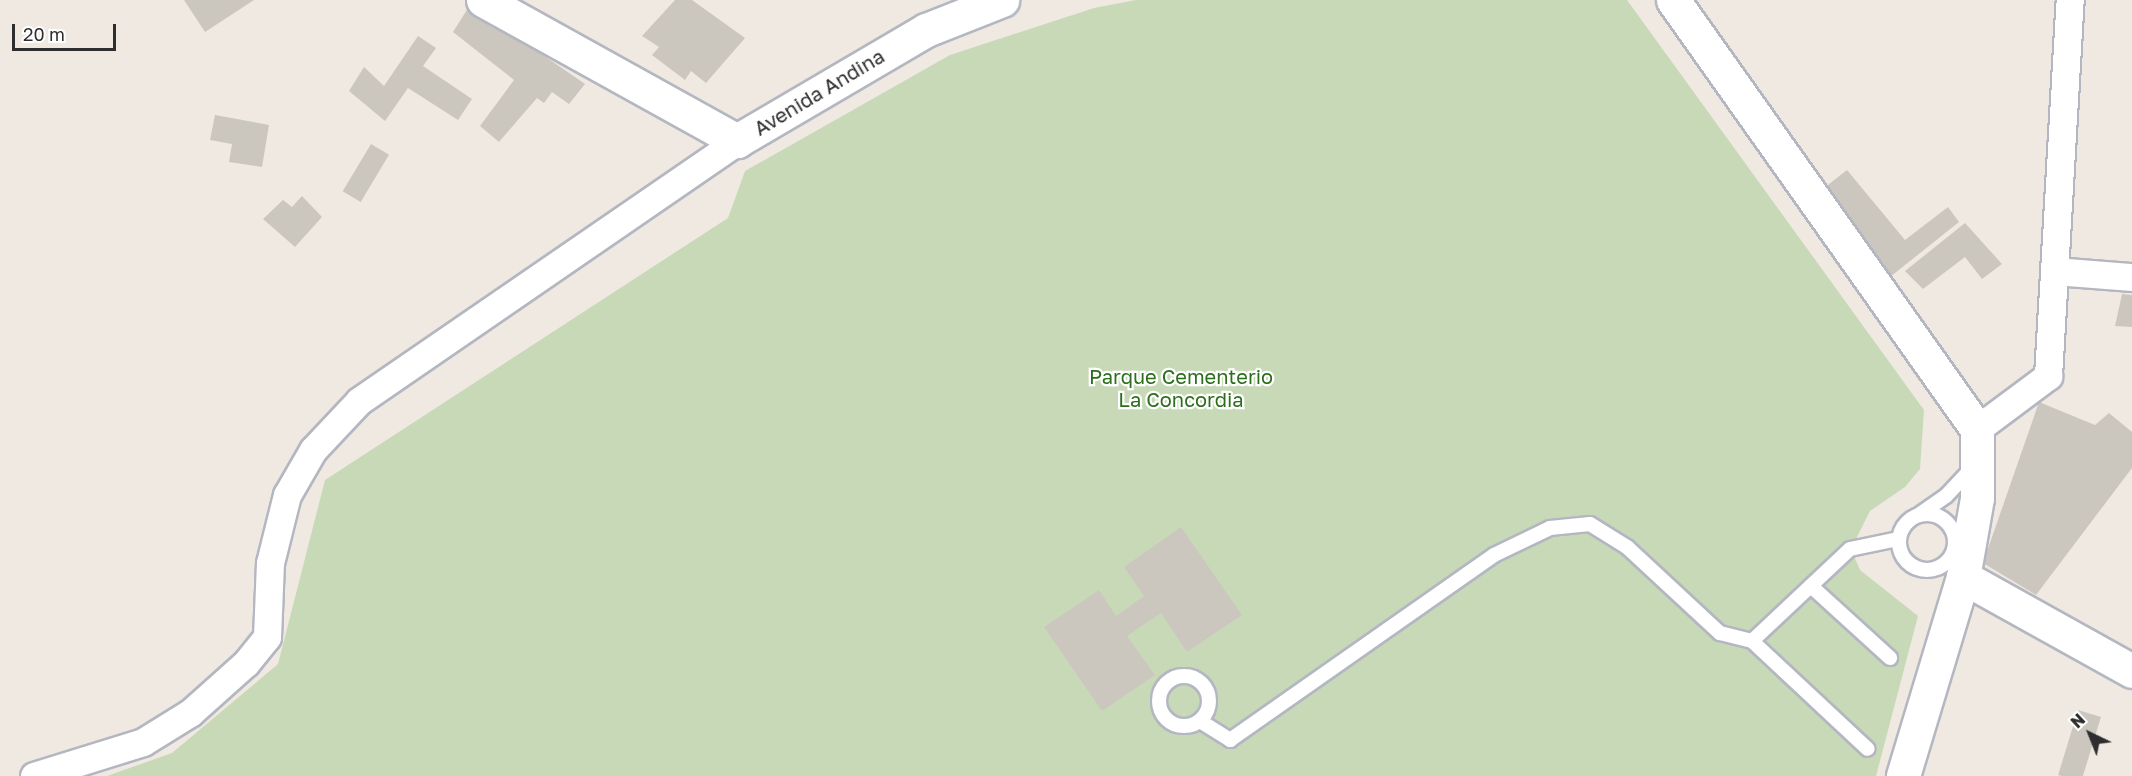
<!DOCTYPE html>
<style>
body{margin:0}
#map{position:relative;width:2132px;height:776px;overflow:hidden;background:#efe9e1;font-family:"Golos Text",sans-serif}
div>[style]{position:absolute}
.cemetery>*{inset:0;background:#c8d9b8}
.building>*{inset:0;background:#cbc7bf;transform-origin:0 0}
.roads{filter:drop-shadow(2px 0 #b4b7c1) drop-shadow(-2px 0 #b4b7c1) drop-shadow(0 2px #b4b7c1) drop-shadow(0 -2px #b4b7c1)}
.lane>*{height:14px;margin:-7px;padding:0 7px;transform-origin:7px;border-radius:7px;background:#fff}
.lane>.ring{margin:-7px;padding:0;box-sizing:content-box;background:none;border:14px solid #fff;border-radius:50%}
.street>*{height:27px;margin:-13.5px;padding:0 13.5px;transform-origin:13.5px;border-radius:13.5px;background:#fff}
.secondary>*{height:33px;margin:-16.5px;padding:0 16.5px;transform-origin:16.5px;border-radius:16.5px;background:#fff}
span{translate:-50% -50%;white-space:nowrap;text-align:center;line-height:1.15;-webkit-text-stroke:4.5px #fff;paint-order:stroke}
.street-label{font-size:20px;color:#2e2e2e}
.park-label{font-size:20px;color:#2c6e1b}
.north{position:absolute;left:2060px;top:704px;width:60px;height:60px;-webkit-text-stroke:4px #fff;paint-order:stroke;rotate:317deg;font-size:16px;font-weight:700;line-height:24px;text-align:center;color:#2e2e2e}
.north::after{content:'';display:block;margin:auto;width:21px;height:27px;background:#2e2e2e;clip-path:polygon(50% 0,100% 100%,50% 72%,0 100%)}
.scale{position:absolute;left:12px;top:24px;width:104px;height:27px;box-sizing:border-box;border:3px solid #2e2e2e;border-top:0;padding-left:8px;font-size:18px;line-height:21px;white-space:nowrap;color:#2e2e2e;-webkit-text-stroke:4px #fff;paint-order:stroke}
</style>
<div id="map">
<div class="cemetery">
<div style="clip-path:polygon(1136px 0,1627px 0,1924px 410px,1920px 469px,1905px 487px,1870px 511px,1851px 549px,1860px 570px,1918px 616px,1876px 776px,107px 776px,172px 753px,278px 664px,325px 480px,728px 218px,745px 171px,950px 55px,1094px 8px)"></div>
</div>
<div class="building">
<div style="clip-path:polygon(184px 0,254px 0,205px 32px)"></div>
<div style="clip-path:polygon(675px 0,692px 0,745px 38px,706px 83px,691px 71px,685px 80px,652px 55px,659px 47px,642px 36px)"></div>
<div style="clip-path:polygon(470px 5px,585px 84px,569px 104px,552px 92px,544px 103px,537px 98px,499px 142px,480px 126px,514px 80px,453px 32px)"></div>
<div style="clip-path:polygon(418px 36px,436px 48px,423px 66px,472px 99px,458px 120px,408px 88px,385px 121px,349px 91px,364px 67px,384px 86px)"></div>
<div style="clip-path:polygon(215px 115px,269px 125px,262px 167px,229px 162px,232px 144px,210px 140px)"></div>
<div style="left:371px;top:144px;width:21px;height:55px;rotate:31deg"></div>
<div style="clip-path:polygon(1847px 170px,1905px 240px,1948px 207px,1959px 222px,1890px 277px,1824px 188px)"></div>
<div style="clip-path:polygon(302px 196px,322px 217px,295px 247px,263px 219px,283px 200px,292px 207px)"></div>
<div style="clip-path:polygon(1965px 223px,2002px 264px,1982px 279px,1965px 257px,1923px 289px,1905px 271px)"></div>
<div style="clip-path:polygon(2122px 294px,2132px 295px,2132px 327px,2115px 326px)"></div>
<div style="clip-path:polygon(2039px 402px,2095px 425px,2109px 413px,2132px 432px,2132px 468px,2036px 595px,1983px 563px)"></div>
<div style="clip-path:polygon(1181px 527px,1242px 615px,1187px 652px,1161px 613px,1127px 636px,1155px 675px,1102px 711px,1044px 627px,1099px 590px,1116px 616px,1144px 596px,1124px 567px)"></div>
<div style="left:2078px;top:710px;width:24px;height:68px;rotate:17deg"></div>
</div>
<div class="roads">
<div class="lane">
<div style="left:1920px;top:514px;width:32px;rotate:-35deg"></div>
<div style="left:1946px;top:496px;width:37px;rotate:-47deg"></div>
<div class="ring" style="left:1899px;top:514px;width:42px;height:42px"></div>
<div style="left:1811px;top:586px;width:107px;rotate:42.3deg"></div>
<div style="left:1752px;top:641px;width:158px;rotate:43deg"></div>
<div class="ring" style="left:1159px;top:676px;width:36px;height:36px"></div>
<div style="left:1200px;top:721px;width:36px;rotate:32deg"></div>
<div style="left:1230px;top:740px;width:322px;rotate:-35deg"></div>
<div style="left:1494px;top:555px;width:62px;rotate:-25.7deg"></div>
<div style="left:1550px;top:528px;width:40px;rotate:-5.7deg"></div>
<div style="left:1590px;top:524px;width:44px;rotate:31.9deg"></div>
<div style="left:1627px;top:547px;width:127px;rotate:42.8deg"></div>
<div style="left:1720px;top:633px;width:33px;rotate:14deg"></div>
<div style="left:1752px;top:641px;width:134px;rotate:-43.2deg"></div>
<div style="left:1850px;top:549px;width:49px;rotate:-11.8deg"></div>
</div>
<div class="street">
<div style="left:2055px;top:271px;width:77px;rotate:4.5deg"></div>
<div style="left:1977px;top:429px;width:89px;rotate:-36.7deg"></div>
<div style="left:2048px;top:376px;width:377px;rotate:-86.7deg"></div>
<div style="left:34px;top:776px;width:114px;rotate:-17.3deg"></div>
<div style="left:143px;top:742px;width:55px;rotate:-31.7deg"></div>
<div style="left:190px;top:713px;width:75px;rotate:-41.8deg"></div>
<div style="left:246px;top:663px;width:33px;rotate:-51deg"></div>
<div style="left:267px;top:637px;width:74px;rotate:-87.7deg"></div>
<div style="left:270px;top:563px;width:70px;rotate:-76deg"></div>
<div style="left:287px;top:495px;width:52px;rotate:-60deg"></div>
<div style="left:313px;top:450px;width:67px;rotate:-46.8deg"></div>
<div style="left:359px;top:401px;width:459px;rotate:-34.5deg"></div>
</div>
<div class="secondary">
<div style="left:483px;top:0;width:291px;rotate:29deg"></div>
<div style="left:737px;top:141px;width:219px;rotate:-30.4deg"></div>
<div style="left:926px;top:30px;width:82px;rotate:-21.5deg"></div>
<div style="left:1673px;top:0;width:526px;rotate:54.68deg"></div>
<div style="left:1977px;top:429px;width:69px;rotate:90deg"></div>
<div style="left:1977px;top:498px;width:80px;rotate:100deg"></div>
<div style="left:1963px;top:577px;width:208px;rotate:106.8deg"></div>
<div style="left:1963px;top:577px;width:193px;rotate:29.1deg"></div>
</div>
</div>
<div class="street-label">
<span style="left:819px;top:92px;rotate:-31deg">Avenida Andina</span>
</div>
<div class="park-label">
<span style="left:1181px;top:388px">Parque Cementerio<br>La Concordia</span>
</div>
<div class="north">N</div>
<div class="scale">20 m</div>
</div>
